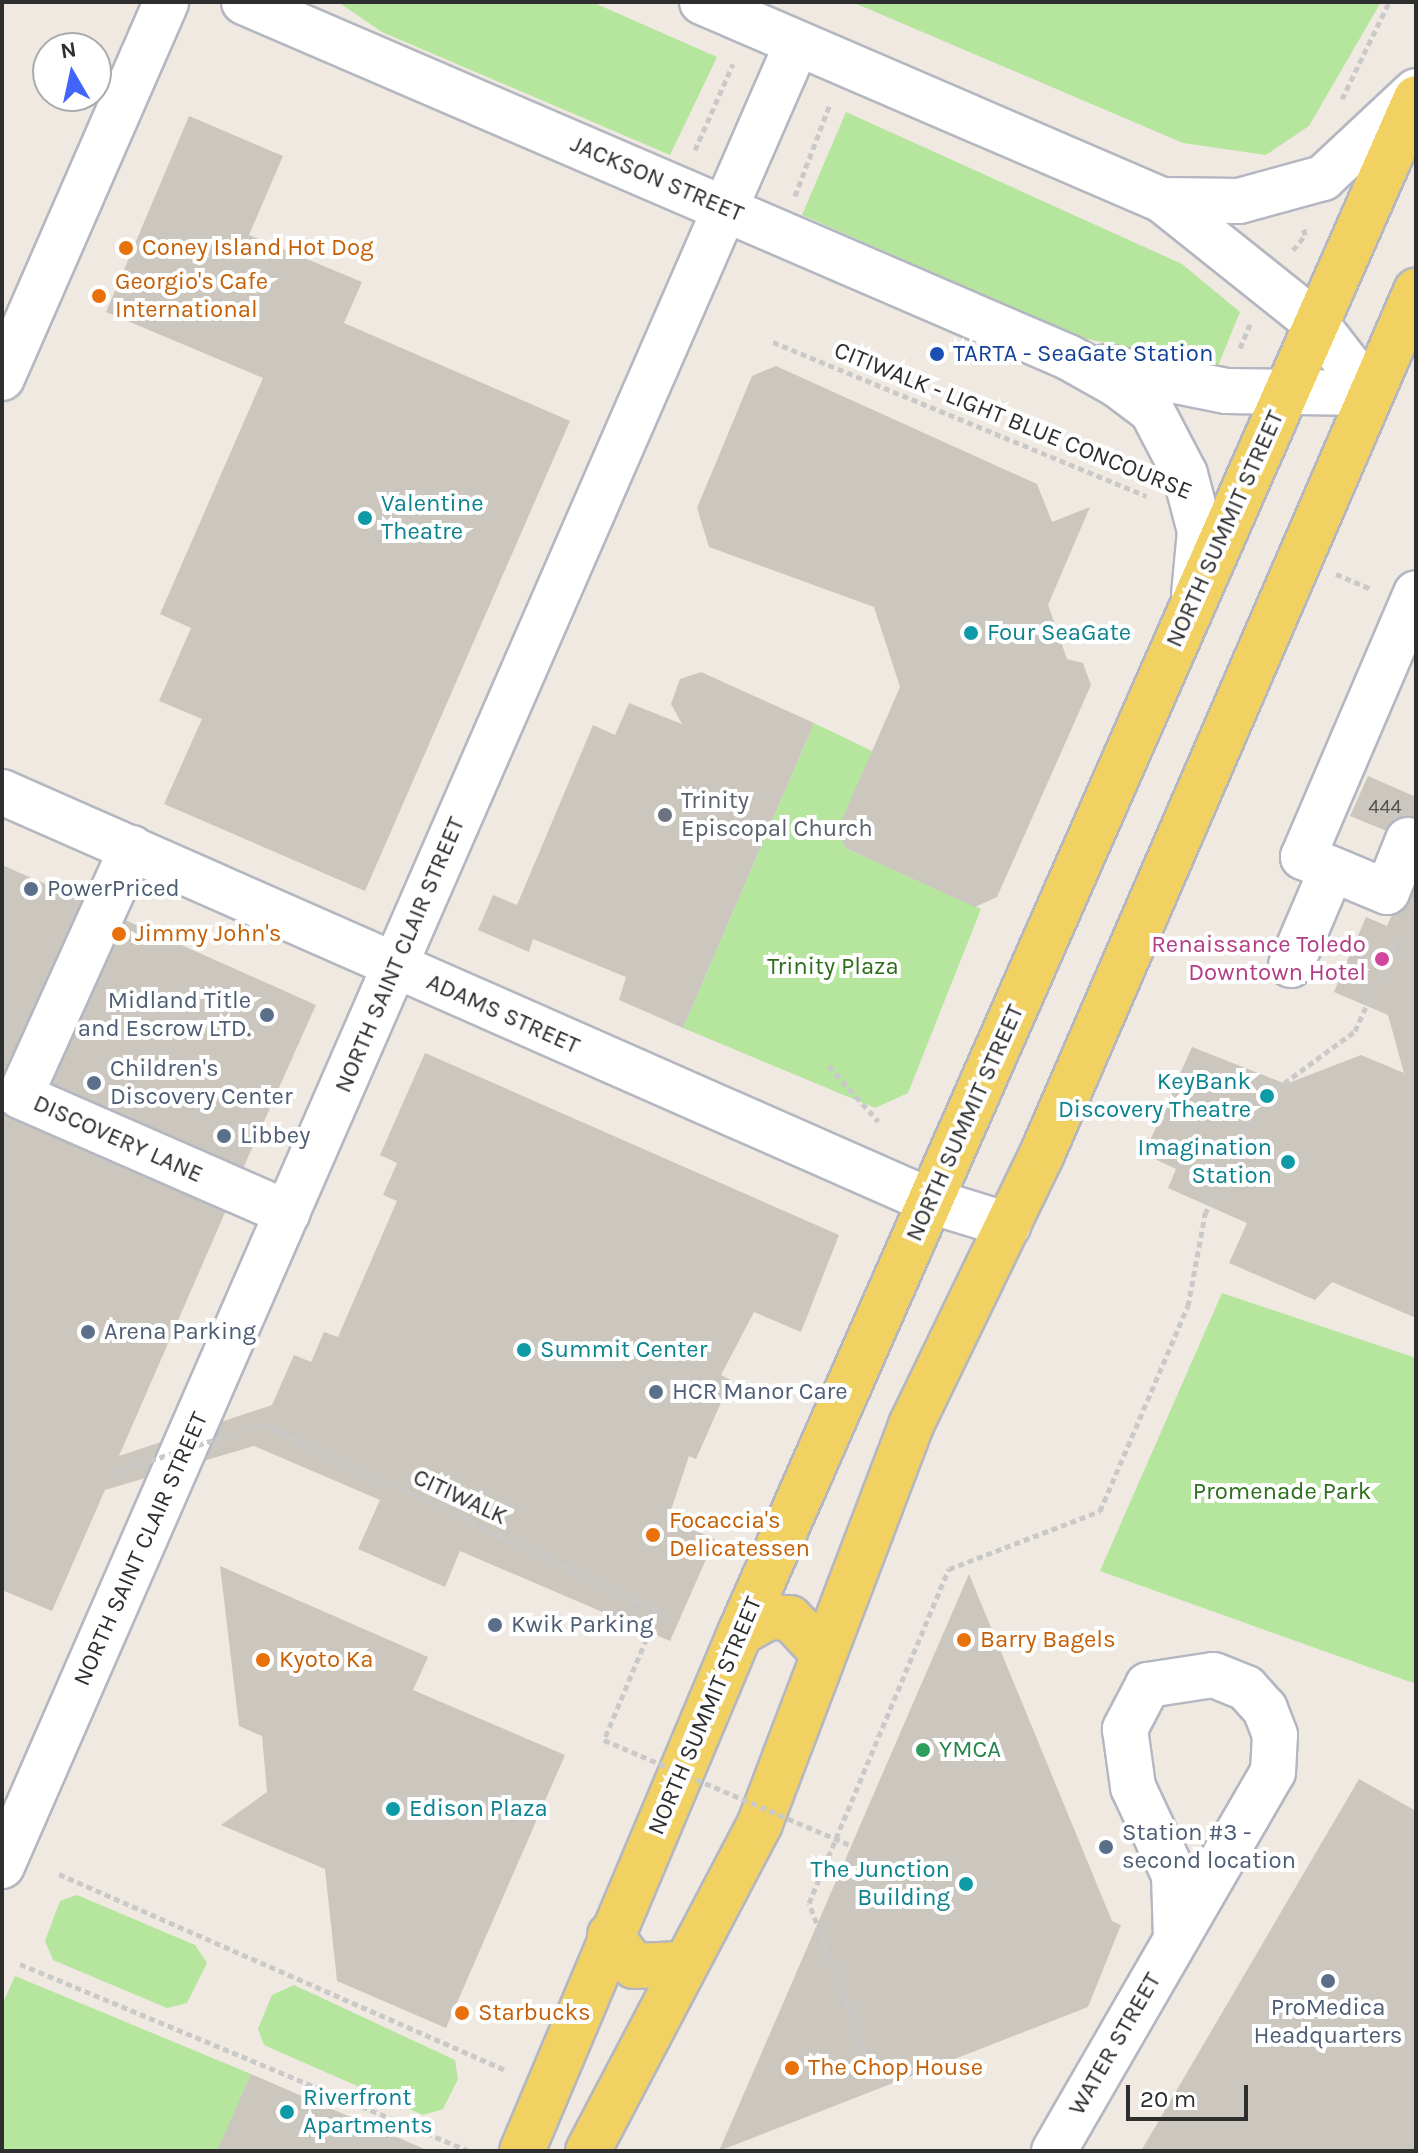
<!DOCTYPE html>
<style>
body{margin:0}
#map{position:relative;width:1418px;height:2153px;overflow:hidden;background:#efe9e1;font-family:Karla,sans-serif}
div>[style]{position:absolute}
.green>*{inset:0;background:#b6e59e}
.building>*{inset:0;background:#cbc7bf;transform-origin:0 0}
.path>*{height:5px;margin-top:-2.5px;transform-origin:0;background:repeating-linear-gradient(90deg,#c9c9c9 0 6px,transparent 0 10px)}
.roads{filter:drop-shadow(2px 0 #b4b7c1) drop-shadow(-2px 0 #b4b7c1) drop-shadow(0 2px #b4b7c1) drop-shadow(0 -2px #b4b7c1)}
.minor>*{height:44px;margin:-22px;padding:0 22px;transform-origin:22px;border-radius:22px;background:#fff}
.major>*{height:44px;margin:-22px;padding:0 22px;transform-origin:22px;border-radius:22px;background:#f2d163}
.path-bridge>*{height:5px;margin-top:-2.5px;transform-origin:0;background:repeating-linear-gradient(90deg,#c9c9c9 0 6px,transparent 0 10px)}
.dots>*{width:22px;height:22px;translate:-50% -50%;box-sizing:border-box;border:4px solid #fff;border-radius:50%}
span{translate:-50% -50%;white-space:nowrap;text-align:center;line-height:1.15;-webkit-text-stroke:8px #fff;paint-order:stroke}
.number-label{font-size:20px;color:#555452}
.number-label span{-webkit-text-stroke-width:0}
.street-label{font-size:24px;color:#2e2e2e}
.food-label{font-size:24px;color:#c56008}
.left{translate:0 -50%;text-align:left}
.transit-label{font-size:24px;color:#164399}
.culture-label{font-size:24px;color:#0d838f}
.right{translate:-100% -50%;text-align:right}
.worship-label{font-size:24px;color:#5b616d}
.service-label{font-size:24px;color:#4e5e75}
.hotel-label{font-size:24px;color:#b23c85}
.park-label{font-size:24px;color:#2c6e1b}
.leisure-label{font-size:24px;color:#27864d}
.frame{position:absolute;inset:0;border:4px solid #2e2e2e;pointer-events:none}
.north{position:absolute;left:32px;top:32px;width:80px;height:80px;box-sizing:border-box;background:#fff;border:2px solid #ababab;border-radius:50%;rotate:351deg;font-size:22px;font-weight:700;line-height:32px;text-align:center;color:#2e2e2e}
.north::after{content:'';display:block;margin:auto;width:28px;height:36px;background:#4264fb;clip-path:polygon(50% 0,100% 100%,50% 72%,0 100%)}
.scale{position:absolute;left:1126px;top:2085px;width:122px;height:36px;box-sizing:border-box;border:4px solid #2e2e2e;border-top:0;padding-left:10px;font-size:24px;line-height:28px;white-space:nowrap;color:#2e2e2e;-webkit-text-stroke:6px #fff;paint-order:stroke}
</style>
<div id="map">
<div class="green">
<div style="clip-path:polygon(338px 2px,592px 2px,717px 57px,670px 155px,382px 32px)"></div>
<div style="clip-path:polygon(852px 2px,1381px 2px,1309px 126px,1266px 155px,1183px 143px)"></div>
<div style="clip-path:polygon(846px 112px,1182px 264px,1240px 312px,1217px 368px,1079px 337px,802px 215px)"></div>
<div style="clip-path:polygon(814px 723px,872px 751px,845px 848px,981px 909px,908px 1093px,875px 1108px,683px 1028px)"></div>
<div style="clip-path:polygon(1222px 1293px,1416px 1358px,1416px 1684px,1100px 1571px)"></div>
<div style="clip-path:polygon(77px 1895px,195px 1945px,207px 1963px,187px 2003px,167px 2008px,53px 1960px,45px 1941px,60px 1901px)"></div>
<div style="clip-path:polygon(15px 1976px,251px 2074px,218px 2151px,2px 2151px,2px 2005px)"></div>
<div style="clip-path:polygon(294px 1985px,455px 2060px,458px 2079px,443px 2109px,423px 2115px,264px 2045px,258px 2029px,272px 1995px)"></div>
</div>
<div class="building">
<div style="clip-path:polygon(189px 116px,283px 156px,249px 235px,362px 282px,344px 323px,570px 421px,365px 891px,164px 804px,202px 719px,159px 701px,191px 628px,160px 614px,263px 378px,106px 312px)"></div>
<div style="clip-path:polygon(776px 366px,1037px 484px,1052px 522px,1090px 507px,1048px 605px,1067px 659px,1083px 663px,1091px 685px,997px 897px,975px 907px,845px 848px,838px 829px,900px 687px,874px 607px,709px 547px,697px 508px,752px 376px)"></div>
<div style="clip-path:polygon(701px 672px,814px 723px,683px 1028px,619px 1000px,626px 977px,533px 939px,529px 952px,478px 930px,493px 895px,517px 905px,593px 725px,615px 735px,629px 703px,682px 724px,671px 704px,680px 679px)"></div>
<div style="clip-path:polygon(1368px 776px,1416px 797px,1416px 843px,1350px 816px)"></div>
<div style="clip-path:polygon(1416px 860px,1416px 1318px,1332px 1282px,1315px 1300px,1229px 1263px,1247px 1223px,1168px 1188px,1176px 1169px,1144px 1154px,1192px 1047px,1286px 1084px,1361px 1055px,1404px 1073px,1388px 1015px,1334px 992px,1366px 917px,1387px 926px)"></div>
<div style="clip-path:polygon(2px 865px,93px 905px,3px 1110px,227px 1208px,119px 1456px,272px 1405px,294px 1355px,311px 1362px,324px 1332px,338px 1337px,397px 1201px,383px 1195px,397px 1163px,380px 1155px,425px 1053px,839px 1235px,801px 1332px,754px 1312px,721px 1375px,731px 1380px,696px 1459px,689px 1456px,668px 1519px,715px 1539px,670px 1641px,460px 1551px,445px 1587px,358px 1549px,380px 1500px,254px 1446px,105px 1490px,52px 1611px,2px 1590px)"></div>
<div style="left:114px;top:915px;width:221px;height:184px;rotate:24deg"></div>
<div style="clip-path:polygon(220px 1566px,428px 1657px,413px 1690px,565px 1755px,446px 2028px,337px 1981px,325px 1869px,221px 1825px,267px 1792px,262px 1736px,239px 1726px)"></div>
<div style="clip-path:polygon(969px 1574px,1112px 1921px,1121px 1925px,1088px 2007px,719px 2151px)"></div>
<div style="clip-path:polygon(1359px 1779px,1416px 1811px,1416px 2151px,1141px 2151px)"></div>
<div style="clip-path:polygon(251px 2074px,429px 2151px,217px 2151px)"></div>
</div>
<div class="path">
<div style="left:1342px;top:99px;width:108px;rotate:-64.1deg"></div>
<div style="left:695px;top:150px;width:94px;rotate:-66.2deg"></div>
<div style="left:795px;top:196px;width:98px;rotate:-69.2deg"></div>
<div style="left:1293px;top:250px;width:19px;rotate:-51deg"></div>
<div style="left:1305px;top:235px;width:10px;rotate:-101deg"></div>
<div style="left:773px;top:342px;width:404px;rotate:22.4deg"></div>
<div style="left:1240px;top:348px;width:26px;rotate:-67deg"></div>
<div style="left:1336px;top:574px;width:38px;rotate:23deg"></div>
<div style="left:829px;top:1066px;width:74px;rotate:48.3deg"></div>
<div style="left:263px;top:1424px;width:437px;rotate:25.3deg"></div>
<div style="left:658px;top:1611px;width:140px;rotate:112.7deg"></div>
<div style="left:59px;top:1874px;width:486px;rotate:23.7deg"></div>
<div style="left:20px;top:1964px;width:486px;rotate:22.6deg"></div>
<div style="left:865px;top:2054px;width:161px;rotate:-110.3deg"></div>
<div style="left:809px;top:1903px;width:362px;rotate:-67.3deg"></div>
<div style="left:949px;top:1569px;width:162px;rotate:-21deg"></div>
<div style="left:1100px;top:1511px;width:223px;rotate:-66.8deg"></div>
<div style="left:1188px;top:1306px;width:94px;rotate:-79.5deg"></div>
<div style="left:1205px;top:1214px;width:126px;rotate:-64deg"></div>
<div style="left:1260px;top:1101px;width:118px;rotate:-36.4deg"></div>
<div style="left:1355px;top:1031px;width:107px;rotate:-65.8deg"></div>
</div>
<div class="roads">
<div class="minor">
<div style="left:244px;top:2px;width:897px;rotate:23.31deg"></div>
<div style="left:1068px;top:357px;width:55px;rotate:29.4deg"></div>
<div style="left:1116px;top:384px;width:45px;rotate:36.9deg"></div>
<div style="left:1152px;top:411px;width:71px;rotate:62.4deg"></div>
<div style="left:1185px;top:474px;width:59px;rotate:75.3deg"></div>
<div style="left:1200px;top:531px;width:64px;rotate:95.4deg"></div>
<div style="left:702px;top:2px;width:501px;rotate:23.29deg"></div>
<div style="left:1162px;top:200px;width:196px;rotate:38.6deg"></div>
<div style="left:1315px;top:322px;width:90px;rotate:52.2deg"></div>
<div style="left:1162px;top:200px;width:77px;rotate:0.7deg"></div>
<div style="left:1239px;top:201px;width:87px;rotate:-15.3deg"></div>
<div style="left:1323px;top:178px;width:127px;rotate:-43.1deg"></div>
<div style="left:1106px;top:367px;width:122px;rotate:11.3deg"></div>
<div style="left:1226px;top:391px;width:144px;rotate:0.8deg"></div>
<div style="left:2px;top:378px;width:410px;rotate:-66.4deg"></div>
<div style="left:2px;top:792px;width:1014px;rotate:23.78deg"></div>
<div style="left:930px;top:1201px;width:82px;rotate:17.1deg"></div>
<div style="left:1408px;top:840px;width:56px;rotate:112deg"></div>
<div style="left:1387px;top:892px;width:91px;rotate:-157.4deg"></div>
<div style="left:1303px;top:857px;width:287px;rotate:-66.8deg"></div>
<div style="left:132px;top:848px;width:272px;rotate:114.3deg"></div>
<div style="left:20px;top:1096px;width:292px;rotate:23.6deg"></div>
<div style="left:1291px;top:965px;width:104px;rotate:-66.9deg"></div>
<div style="left:2px;top:1866px;width:1988px;rotate:-66.43deg"></div>
<div style="left:1054px;top:2151px;width:438px;rotate:-60deg"></div>
<div style="left:1273px;top:1772px;width:37px;rotate:-87deg"></div>
<div style="left:1275px;top:1735px;width:28px;rotate:-111deg"></div>
<div style="left:1265px;top:1709px;width:28px;rotate:-132deg"></div>
<div style="left:1246px;top:1688px;width:35px;rotate:-158deg"></div>
<div style="left:1213px;top:1675px;width:66px;rotate:171.3deg"></div>
<div style="left:1148px;top:1685px;width:50px;rotate:117.6deg"></div>
<div style="left:1125px;top:1729px;width:59px;rotate:82.1deg"></div>
<div style="left:1133px;top:1787px;width:97px;rotate:65deg"></div>
<div style="left:1174px;top:1875px;width:62px;rotate:88.2deg"></div>
</div>
<div class="major">
<div style="left:740px;top:1633px;width:33px;rotate:-29deg"></div>
<div style="left:769px;top:1617px;width:21px;rotate:3deg"></div>
<div style="left:790px;top:1618px;width:48px;rotate:46.7deg"></div>
<div style="left:610px;top:1935px;width:39px;rotate:52deg"></div>
<div style="left:634px;top:1966px;width:49px;rotate:-2.3deg"></div>
<div style="left:522px;top:2151px;width:562px;rotate:-67.18deg"></div>
<div style="left:740px;top:1633px;width:1677px;rotate:-66.23deg"></div>
<div style="left:588px;top:2151px;width:370px;rotate:-62.3deg"></div>
<div style="left:760px;top:1823px;width:426px;rotate:-69.2deg"></div>
<div style="left:911px;top:1425px;width:301px;rotate:-64.2deg"></div>
<div style="left:1042px;top:1154px;width:941px;rotate:-66.57deg"></div>
</div>
</div>
<div class="path-bridge">
<div style="left:112px;top:1473px;width:159px;rotate:-18deg"></div>
<div style="left:604px;top:1740px;width:270px;rotate:23.1deg"></div>
</div>
<div class="dots">
<div style="left:126px;top:248px;background:#e8710a"></div>
<div style="left:99px;top:296px;background:#e8710a"></div>
<div style="left:937px;top:354px;background:#1a4fb4"></div>
<div style="left:365px;top:518px;background:#0f9aa8"></div>
<div style="left:971px;top:633px;background:#0f9aa8"></div>
<div style="left:665px;top:815px;background:#6b7280"></div>
<div style="left:31px;top:889px;background:#5c6f8a"></div>
<div style="left:119px;top:934px;background:#e8710a"></div>
<div style="left:1382px;top:959px;background:#d1479c"></div>
<div style="left:267px;top:1015px;background:#5c6f8a"></div>
<div style="left:94px;top:1083px;background:#5c6f8a"></div>
<div style="left:1267px;top:1096px;background:#0f9aa8"></div>
<div style="left:224px;top:1136px;background:#5c6f8a"></div>
<div style="left:1288px;top:1162px;background:#0f9aa8"></div>
<div style="left:88px;top:1332px;background:#5c6f8a"></div>
<div style="left:524px;top:1350px;background:#0f9aa8"></div>
<div style="left:656px;top:1392px;background:#5c6f8a"></div>
<div style="left:653px;top:1535px;background:#e8710a"></div>
<div style="left:495px;top:1625px;background:#5c6f8a"></div>
<div style="left:964px;top:1640px;background:#e8710a"></div>
<div style="left:263px;top:1660px;background:#e8710a"></div>
<div style="left:923px;top:1750px;background:#2e9e5b"></div>
<div style="left:393px;top:1809px;background:#0f9aa8"></div>
<div style="left:1106px;top:1847px;background:#5c6f8a"></div>
<div style="left:966px;top:1884px;background:#0f9aa8"></div>
<div style="left:1328px;top:1981px;background:#5c6f8a"></div>
<div style="left:462px;top:2013px;background:#e8710a"></div>
<div style="left:792px;top:2068px;background:#e8710a"></div>
<div style="left:287px;top:2112px;background:#0f9aa8"></div>
</div>
<div class="number-label">
<span style="left:1385px;top:806px">444</span>
</div>
<div class="street-label">
<span style="left:657px;top:179px;rotate:23deg">JACKSON STREET</span>
<span style="left:1013px;top:421px;rotate:22deg">CITIWALK - LIGHT BLUE CONCOURSE</span>
<span style="left:1225px;top:529px;rotate:-66deg">NORTH SUMMIT STREET</span>
<span style="left:400px;top:955px;rotate:-67deg">NORTH SAINT CLAIR STREET</span>
<span style="left:503px;top:1014px;rotate:24deg">ADAMS STREET</span>
<span style="left:965px;top:1123px;rotate:-66deg">NORTH SUMMIT STREET</span>
<span style="left:118px;top:1139px;rotate:24deg">DISCOVERY LANE</span>
<span style="left:460px;top:1497px;rotate:25deg">CITIWALK</span>
<span style="left:141px;top:1549px;rotate:-66deg">NORTH SAINT CLAIR STREET</span>
<span style="left:705px;top:1716px;rotate:-67deg">NORTH SUMMIT STREET</span>
<span style="left:1115px;top:2044px;rotate:-60deg">WATER STREET</span>
</div>
<div class="food-label">
<span class="left" style="left:142px;top:248px">Coney Island Hot Dog</span>
<span class="left" style="left:115px;top:296px">Georgio's Cafe<br>International</span>
<span class="left" style="left:135px;top:934px">Jimmy John's</span>
<span class="left" style="left:669px;top:1535px">Focaccia's<br>Delicatessen</span>
<span class="left" style="left:980px;top:1640px">Barry Bagels</span>
<span class="left" style="left:279px;top:1660px">Kyoto Ka</span>
<span class="left" style="left:478px;top:2013px">Starbucks</span>
<span class="left" style="left:808px;top:2068px">The Chop House</span>
</div>
<div class="transit-label">
<span class="left" style="left:953px;top:354px">TARTA - SeaGate Station</span>
</div>
<div class="culture-label">
<span class="left" style="left:381px;top:518px">Valentine<br>Theatre</span>
<span class="left" style="left:987px;top:633px">Four SeaGate</span>
<span class="right" style="left:1251px;top:1096px">KeyBank<br>Discovery Theatre</span>
<span class="right" style="left:1272px;top:1162px">Imagination<br>Station</span>
<span class="left" style="left:540px;top:1350px">Summit Center</span>
<span class="left" style="left:409px;top:1809px">Edison Plaza</span>
<span class="right" style="left:950px;top:1884px">The Junction<br>Building</span>
<span class="left" style="left:303px;top:2112px">Riverfront<br>Apartments</span>
</div>
<div class="worship-label">
<span class="left" style="left:681px;top:815px">Trinity<br>Episcopal Church</span>
</div>
<div class="service-label">
<span class="left" style="left:47px;top:889px">PowerPriced</span>
<span class="right" style="left:251px;top:1015px">Midland Title<br>and Escrow LTD.</span>
<span class="left" style="left:110px;top:1083px">Children's<br>Discovery Center</span>
<span class="left" style="left:240px;top:1136px">Libbey</span>
<span class="left" style="left:104px;top:1332px">Arena Parking</span>
<span class="left" style="left:672px;top:1392px">HCR Manor Care</span>
<span class="left" style="left:511px;top:1625px">Kwik Parking</span>
<span class="left" style="left:1122px;top:1847px">Station #3 -<br>second location</span>
<span style="left:1328px;top:2022px">ProMedica<br>Headquarters</span>
</div>
<div class="hotel-label">
<span class="right" style="left:1366px;top:959px">Renaissance Toledo<br>Downtown Hotel</span>
</div>
<div class="park-label">
<span style="left:833px;top:967px">Trinity Plaza</span>
<span style="left:1282px;top:1492px">Promenade Park</span>
</div>
<div class="leisure-label">
<span class="left" style="left:939px;top:1750px">YMCA</span>
</div>
<div class="frame"></div>
<div class="north">N</div>
<div class="scale">20 m</div>
</div>
